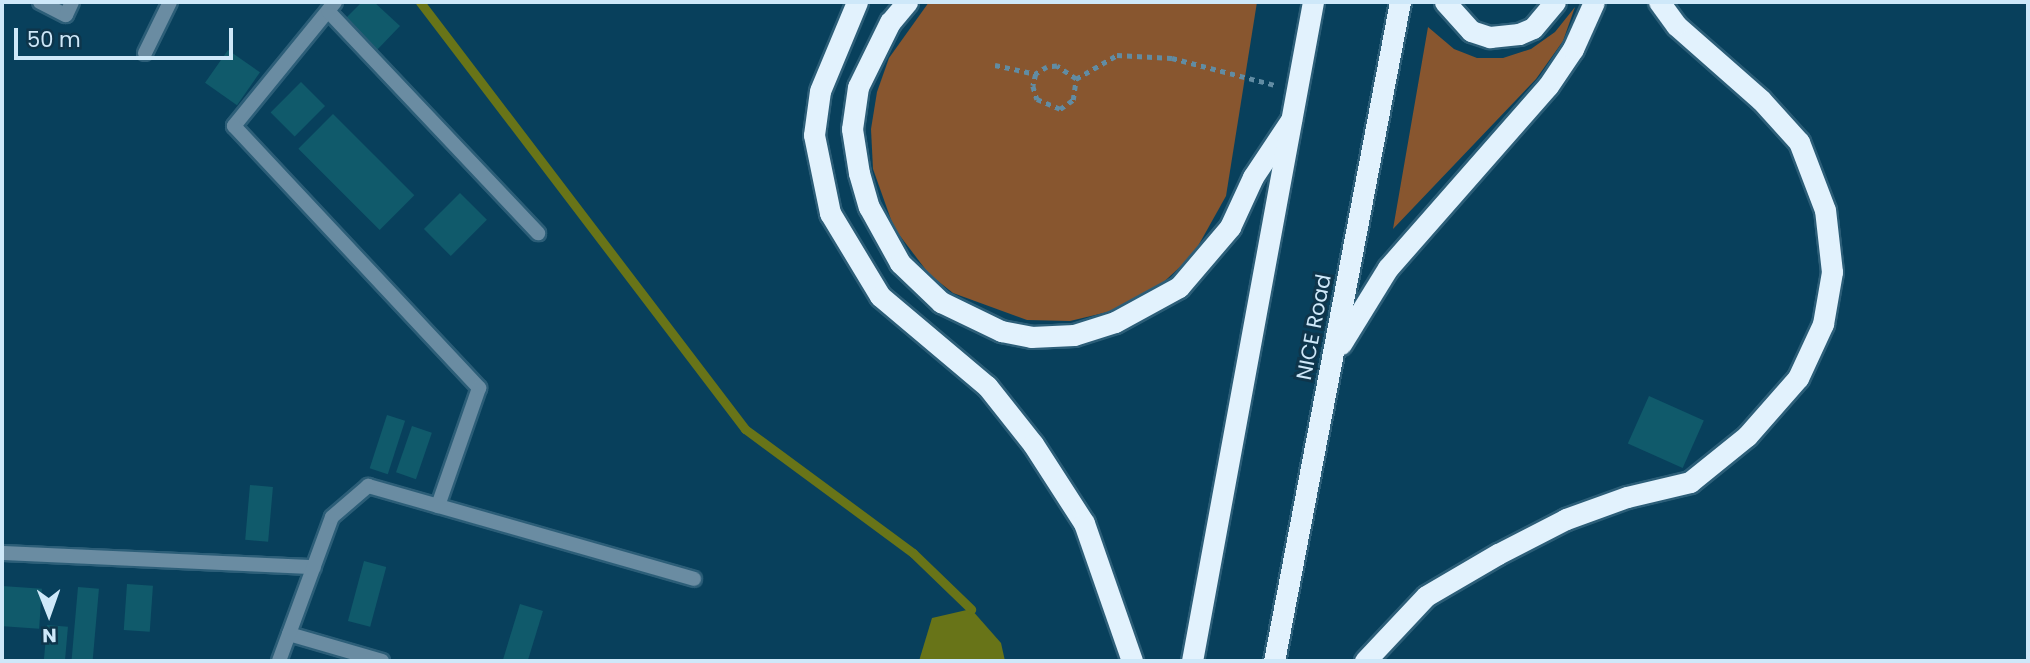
<!DOCTYPE html>
<style>
body{margin:0}
#map{position:relative;width:2030px;height:663px;overflow:hidden;background:#08405c;font-family:Poppins,sans-serif}
div>[style]{position:absolute}
.green>*{inset:0;background:#88562f}
.water>*{inset:0;background:#687418}
.stream>*{height:9px;margin:-4.5px;padding:0 4.5px;transform-origin:4.5px;border-radius:4.5px;background:#687418}
.building>*{inset:0;background:#105a6b;transform-origin:0 0}
.path>*{height:4.5px;margin-top:-2.25px;transform-origin:0;background:repeating-linear-gradient(90deg,#618ca3 0 5px,transparent 0 10px)}
.roads{filter:drop-shadow(2px 0 #2c5e78) drop-shadow(-2px 0 #2c5e78) drop-shadow(0 2px #2c5e78) drop-shadow(0 -2px #2c5e78)}
.street>*{height:14px;margin:-7px;padding:0 7px;transform-origin:7px;border-radius:7px;background:#6a8ca2}
.highway>*{height:21px;margin:-10.5px;padding:0 10.5px;transform-origin:10.5px;border-radius:10.5px;background:#e2f2fd}
span{translate:-50% -50%;white-space:nowrap;text-align:center;line-height:1.15;-webkit-text-stroke:6px #0e354b;paint-order:stroke}
.street-label{font-size:21px;color:#cee8f9}
.frame{position:absolute;inset:0;border:4px solid #cee8f9;pointer-events:none}
.north{position:absolute;left:14px;top:579px;width:70px;height:70px;-webkit-text-stroke:5px #0e354b;paint-order:stroke;rotate:179deg;font-size:19px;font-weight:700;line-height:28px;text-align:center;color:#cee8f9}
.north::after{content:'';display:block;margin:auto;width:24px;height:32px;background:#cee8f9;clip-path:polygon(50% 0,100% 100%,50% 72%,0 100%)}
.scale{position:absolute;left:14px;top:28px;width:219px;height:32px;box-sizing:border-box;border:4px solid #cee8f9;border-top:0;padding-left:9px;font-size:21px;line-height:24px;white-space:nowrap;color:#cee8f9;-webkit-text-stroke:5px #0e354b;paint-order:stroke}
</style>
<div id="map">
<div class="green">
<div style="clip-path:polygon(929px 2px,1257px 2px,1226px 196px,1193px 255px,1156px 289px,1116px 310px,1070px 321px,1027px 320px,953px 293px,929px 274px,894px 228px,873px 169px,871px 129px,877px 92px,889px 58px)"></div>
<div style="clip-path:polygon(1575px 7px,1563px 41px,1536px 79px,1393px 229px,1428px 27px,1454px 49px,1477px 58px,1503px 58px,1531px 49px,1555px 32px)"></div>
</div>
<div class="water">
<div style="clip-path:polygon(971px 609px,1001px 643px,1005px 661px,919px 661px,932px 618px)"></div>
</div>
<div class="stream">
<div style="left:420px;top:2px;width:537px;rotate:52.72deg"></div>
<div style="left:745px;top:429px;width:209px;rotate:36.4deg"></div>
<div style="left:913px;top:553px;width:81px;rotate:44deg"></div>
</div>
<div class="building">
<div style="clip-path:polygon(362px 2px,374px 2px,400px 26px,376px 51px,343px 21px)"></div>
<div style="left:228px;top:50px;width:39px;height:40px;rotate:35deg"></div>
<div style="left:301px;top:82px;width:34px;height:43px;rotate:45deg"></div>
<div style="left:333px;top:114px;width:115px;height:49px;rotate:45deg"></div>
<div style="left:460px;top:193px;width:38px;height:51px;rotate:45deg"></div>
<div style="left:1649px;top:396px;width:60px;height:52px;rotate:24deg"></div>
<div style="left:387px;top:415px;width:19px;height:56px;rotate:18deg"></div>
<div style="left:412px;top:426px;width:21px;height:49px;rotate:19deg"></div>
<div style="left:250px;top:485px;width:23px;height:55px;rotate:5deg"></div>
<div style="left:364px;top:561px;width:23px;height:62px;rotate:15deg"></div>
<div style="left:127px;top:584px;width:26px;height:46px;rotate:4deg"></div>
<div style="left:2px;top:586px;width:40px;height:40px;rotate:4deg"></div>
<div style="left:78px;top:587px;width:21px;height:74px;rotate:5deg"></div>
<div style="left:520px;top:604px;width:24px;height:59px;rotate:17deg"></div>
<div style="left:47px;top:625px;width:21px;height:35px;rotate:5deg"></div>
</div>
<div class="path">
<div style="left:995px;top:65px;width:42px;rotate:12.4deg"></div>
<div style="left:1076px;top:79px;width:23px;rotate:-146deg"></div>
<div style="left:1057px;top:66px;width:10px;rotate:174deg"></div>
<div style="left:1047px;top:67px;width:13px;rotate:148deg"></div>
<div style="left:1036px;top:74px;width:12px;rotate:104deg"></div>
<div style="left:1033px;top:86px;width:14px;rotate:73deg"></div>
<div style="left:1037px;top:99px;width:25px;rotate:23deg"></div>
<div style="left:1060px;top:109px;width:16px;rotate:-35deg"></div>
<div style="left:1073px;top:100px;width:21px;rotate:-82deg"></div>
<div style="left:1076px;top:79px;width:48px;rotate:-30.3deg"></div>
<div style="left:1117px;top:55px;width:55px;rotate:3.1deg"></div>
<div style="left:1172px;top:58px;width:106px;rotate:14.7deg"></div>
</div>
<div class="roads">
<div class="street">
<div style="left:40px;top:2px;width:29px;rotate:27deg"></div>
<div style="left:66px;top:15px;width:14px;rotate:-65deg"></div>
<div style="left:335px;top:2px;width:160px;rotate:129.2deg"></div>
<div style="left:234px;top:126px;width:359px;rotate:46.9deg"></div>
<div style="left:479px;top:388px;width:125px;rotate:109.2deg"></div>
<div style="left:328px;top:11px;width:306px;rotate:46.6deg"></div>
<div style="left:145px;top:53px;width:57px;rotate:-63.9deg"></div>
<div style="left:2px;top:553px;width:312px;rotate:2.6deg"></div>
<div style="left:289px;top:634px;width:97px;rotate:16.2deg"></div>
<div style="left:279px;top:661px;width:153px;rotate:-69.8deg"></div>
<div style="left:332px;top:517px;width:48px;rotate:-40.7deg"></div>
<div style="left:368px;top:486px;width:339px;rotate:15.9deg"></div>
</div>
<div class="highway">
<div style="left:857px;top:2px;width:96px;rotate:112.6deg"></div>
<div style="left:820px;top:91px;width:44px;rotate:97.8deg"></div>
<div style="left:814px;top:135px;width:80px;rotate:78.4deg"></div>
<div style="left:830px;top:213px;width:97px;rotate:58.9deg"></div>
<div style="left:880px;top:296px;width:140px;rotate:40.1deg"></div>
<div style="left:987px;top:386px;width:74px;rotate:51.6deg"></div>
<div style="left:1033px;top:444px;width:94px;rotate:57.2deg"></div>
<div style="left:1084px;top:523px;width:146px;rotate:70.8deg"></div>
<div style="left:907px;top:2px;width:26px;rotate:130deg"></div>
<div style="left:890px;top:22px;width:72px;rotate:116.2deg"></div>
<div style="left:858px;top:87px;width:42px;rotate:98.1deg"></div>
<div style="left:852px;top:129px;width:45px;rotate:81deg"></div>
<div style="left:859px;top:173px;width:35px;rotate:74deg"></div>
<div style="left:869px;top:207px;width:64px;rotate:61deg"></div>
<div style="left:900px;top:263px;width:57px;rotate:43.6deg"></div>
<div style="left:941px;top:302px;width:67px;rotate:25.8deg"></div>
<div style="left:1001px;top:331px;width:31px;rotate:11deg"></div>
<div style="left:1031px;top:337px;width:43px;rotate:-2.7deg"></div>
<div style="left:1074px;top:335px;width:43px;rotate:-17.6deg"></div>
<div style="left:1115px;top:322px;width:73px;rotate:-28.7deg"></div>
<div style="left:1179px;top:287px;width:79px;rotate:-49.6deg"></div>
<div style="left:1230px;top:227px;width:55px;rotate:-65.3deg"></div>
<div style="left:1253px;top:177px;width:69px;rotate:-56.3deg"></div>
<div style="left:1445px;top:2px;width:39px;rotate:48deg"></div>
<div style="left:1471px;top:31px;width:20px;rotate:18deg"></div>
<div style="left:1490px;top:37px;width:29px;rotate:-6deg"></div>
<div style="left:1519px;top:34px;width:15px;rotate:-23deg"></div>
<div style="left:1533px;top:28px;width:34px;rotate:-50deg"></div>
<div style="left:1341px;top:344px;width:89px;rotate:-58.3deg"></div>
<div style="left:1388px;top:268px;width:242px;rotate:-48.7deg"></div>
<div style="left:1548px;top:86px;width:45px;rotate:-56deg"></div>
<div style="left:1573px;top:49px;width:51px;rotate:-65.9deg"></div>
<div style="left:1192px;top:661px;width:670px;rotate:-79.6deg"></div>
<div style="left:1274px;top:661px;width:671px;rotate:-79.18deg"></div>
<div style="left:1365px;top:661px;width:89px;rotate:-46.8deg"></div>
<div style="left:1426px;top:596px;width:83px;rotate:-30.3deg"></div>
<div style="left:1498px;top:554px;width:76px;rotate:-27.2deg"></div>
<div style="left:1566px;top:519px;width:65px;rotate:-19.8deg"></div>
<div style="left:1627px;top:497px;width:65px;rotate:-13.4deg"></div>
<div style="left:1690px;top:482px;width:73px;rotate:-38.9deg"></div>
<div style="left:1747px;top:436px;width:77px;rotate:-48.7deg"></div>
<div style="left:1798px;top:378px;width:60px;rotate:-65.2deg"></div>
<div style="left:1823px;top:324px;width:53px;rotate:-80.2deg"></div>
<div style="left:1832px;top:272px;width:62px;rotate:-96.4deg"></div>
<div style="left:1825px;top:210px;width:73px;rotate:-110.9deg"></div>
<div style="left:1799px;top:142px;width:57px;rotate:-132.1deg"></div>
<div style="left:1761px;top:100px;width:113px;rotate:-138.6deg"></div>
<div style="left:1676px;top:25px;width:29px;rotate:-126deg"></div>
</div>
</div>
<div class="street-label">
<span style="left:1314px;top:327px;rotate:-79deg">NICE Road</span>
</div>
<div class="frame"></div>
<div class="north">N</div>
<div class="scale">50 m</div>
</div>
